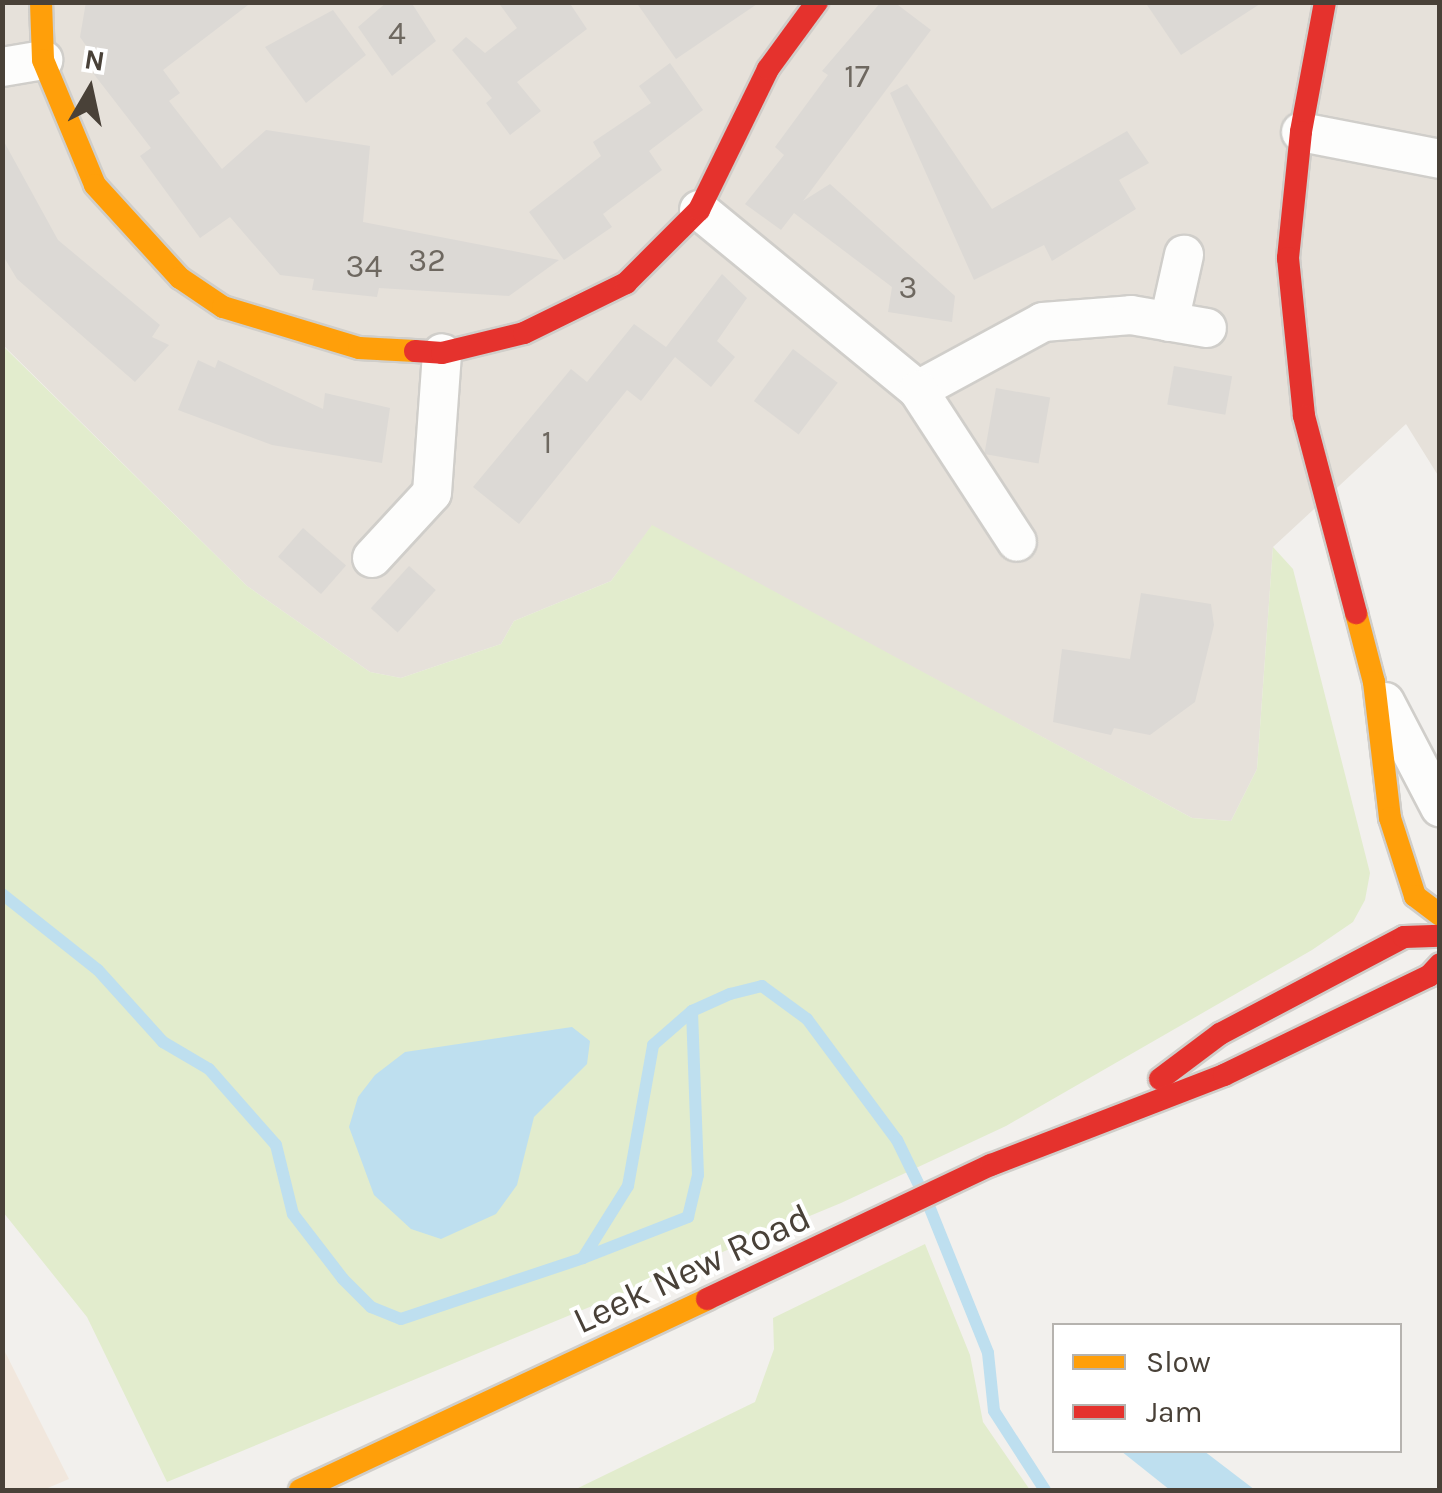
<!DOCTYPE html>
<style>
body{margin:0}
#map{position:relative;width:1442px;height:1493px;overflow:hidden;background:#f2f0ed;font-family:Karla,sans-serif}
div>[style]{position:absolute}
.residential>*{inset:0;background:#e6e1da}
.commercial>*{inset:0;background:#f1e7dd}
.green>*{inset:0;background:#e2eccd}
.water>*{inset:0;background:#bedfef}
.stream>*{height:12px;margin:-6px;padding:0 6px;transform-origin:6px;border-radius:6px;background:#bedfef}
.building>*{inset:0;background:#dcd9d5;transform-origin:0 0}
.roads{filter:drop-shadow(2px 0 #d0ceca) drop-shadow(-2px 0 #d0ceca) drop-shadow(0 2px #d0ceca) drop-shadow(0 -2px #d0ceca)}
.street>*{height:38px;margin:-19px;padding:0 19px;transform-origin:19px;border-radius:19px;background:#fdfdfc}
.slow>*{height:22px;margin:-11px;padding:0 11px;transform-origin:11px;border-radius:11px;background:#ff9f0a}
.jam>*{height:22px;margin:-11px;padding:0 11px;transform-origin:11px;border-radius:11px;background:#e5322d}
span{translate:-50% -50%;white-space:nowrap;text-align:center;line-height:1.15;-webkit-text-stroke:8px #fff;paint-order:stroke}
.number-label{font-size:32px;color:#6e6860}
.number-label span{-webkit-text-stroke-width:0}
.street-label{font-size:38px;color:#494138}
.frame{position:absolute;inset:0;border:5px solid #494138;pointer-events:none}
.legend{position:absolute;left:1052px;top:1323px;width:350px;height:130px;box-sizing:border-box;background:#fff;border:2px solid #b6b3af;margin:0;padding:12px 18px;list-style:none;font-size:30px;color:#494138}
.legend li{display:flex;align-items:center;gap:20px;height:50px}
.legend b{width:50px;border:2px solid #b6b3af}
.north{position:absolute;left:40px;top:40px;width:100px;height:100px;-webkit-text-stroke:8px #fff;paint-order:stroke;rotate:9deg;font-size:28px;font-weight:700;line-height:40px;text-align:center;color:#494138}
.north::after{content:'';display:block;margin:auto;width:35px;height:45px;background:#494138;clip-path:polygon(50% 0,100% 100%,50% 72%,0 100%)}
</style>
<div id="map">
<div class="residential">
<div style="clip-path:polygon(2px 3px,1439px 3px,1439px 477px,1406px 424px,1273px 547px,1257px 769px,1231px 821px,1192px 818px,652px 526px,611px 581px,514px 621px,501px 644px,401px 678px,370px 672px,247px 586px,3px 345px)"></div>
</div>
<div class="commercial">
<div style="clip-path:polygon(2px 1346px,69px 1479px,43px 1490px,3px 1490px)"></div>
</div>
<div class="green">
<div style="clip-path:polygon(2px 345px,247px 586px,370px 672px,401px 678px,501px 644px,514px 621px,611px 581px,652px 525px,1192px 818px,1231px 821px,1257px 769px,1273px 547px,1293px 569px,1370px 873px,1365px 900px,1353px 922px,1312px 950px,1006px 1126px,841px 1203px,167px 1482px,87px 1317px,3px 1212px)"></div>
<div style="clip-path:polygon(925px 1244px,970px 1355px,983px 1422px,1030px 1490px,574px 1490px,755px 1402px,774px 1349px,773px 1318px)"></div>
</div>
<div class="water">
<div style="clip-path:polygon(572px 1027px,590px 1041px,587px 1064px,534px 1117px,517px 1185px,496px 1214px,441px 1239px,411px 1229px,374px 1195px,349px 1127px,358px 1097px,375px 1075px,405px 1052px)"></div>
<div style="clip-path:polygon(1121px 1451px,1204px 1451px,1255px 1490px,1170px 1490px)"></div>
</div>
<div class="stream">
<div style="left:2px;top:894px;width:122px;rotate:38.4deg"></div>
<div style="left:98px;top:970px;width:97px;rotate:47.9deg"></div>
<div style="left:163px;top:1042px;width:53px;rotate:30.4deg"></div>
<div style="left:209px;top:1069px;width:101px;rotate:48.6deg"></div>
<div style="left:276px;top:1145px;width:71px;rotate:76.2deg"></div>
<div style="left:293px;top:1214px;width:82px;rotate:52.4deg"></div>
<div style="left:343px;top:1279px;width:40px;rotate:45deg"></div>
<div style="left:371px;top:1307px;width:32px;rotate:22deg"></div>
<div style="left:401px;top:1319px;width:192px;rotate:-18.5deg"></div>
<div style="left:583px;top:1258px;width:85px;rotate:-58deg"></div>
<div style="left:628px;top:1186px;width:143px;rotate:-79.9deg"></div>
<div style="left:653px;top:1045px;width:52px;rotate:-41.1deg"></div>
<div style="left:692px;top:1011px;width:42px;rotate:-24.1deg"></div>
<div style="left:730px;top:994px;width:33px;rotate:-14deg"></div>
<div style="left:762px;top:986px;width:56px;rotate:36.3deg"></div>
<div style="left:807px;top:1019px;width:151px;rotate:53.4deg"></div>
<div style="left:897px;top:1140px;width:48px;rotate:64deg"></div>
<div style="left:929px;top:1206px;width:158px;rotate:68.1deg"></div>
<div style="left:988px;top:1353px;width:58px;rotate:84.1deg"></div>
<div style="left:994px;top:1411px;width:94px;rotate:57.2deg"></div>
<div style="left:583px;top:1258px;width:113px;rotate:-21.3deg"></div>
<div style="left:688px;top:1217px;width:43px;rotate:-76.6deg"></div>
<div style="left:698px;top:1175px;width:164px;rotate:-92.1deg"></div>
</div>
<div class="building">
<div style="clip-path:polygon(86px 2px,252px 2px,163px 70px,180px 93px,169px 101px,222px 169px,266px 130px,370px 146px,363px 222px,559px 260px,509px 296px,379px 288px,377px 297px,312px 290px,314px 279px,280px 275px,230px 217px,200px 238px,140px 156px,151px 148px,93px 73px,101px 67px,80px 37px)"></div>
<div style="clip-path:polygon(387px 2px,411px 2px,436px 41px,392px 76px,358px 27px)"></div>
<div style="clip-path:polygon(498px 2px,569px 2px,587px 29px,517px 82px,541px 111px,510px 135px,486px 103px,492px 98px,452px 50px,466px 37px,485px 53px,517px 28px)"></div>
<div style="clip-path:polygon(636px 2px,760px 2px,676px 59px)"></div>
<div style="clip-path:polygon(881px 2px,894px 2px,931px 30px,803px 201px,830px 184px,955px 296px,952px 322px,888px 312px,892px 287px,794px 213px,781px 230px,745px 204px,784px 155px,775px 147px,828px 75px,822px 71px)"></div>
<div style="clip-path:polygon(1145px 2px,1263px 2px,1181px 55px)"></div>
<div style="clip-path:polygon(333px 10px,366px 55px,306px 103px,265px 47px)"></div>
<div style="clip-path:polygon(670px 63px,703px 110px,649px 151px,662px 170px,603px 214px,612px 227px,564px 260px,529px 212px,601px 156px,593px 142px,651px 103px,639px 86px)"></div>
<div style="clip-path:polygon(907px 84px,992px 209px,1127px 131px,1149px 163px,1119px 180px,1136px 209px,1052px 261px,1044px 245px,974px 280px,890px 93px)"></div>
<div style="clip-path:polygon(2px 138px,58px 240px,160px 325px,152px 337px,169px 345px,135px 382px,17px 279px,2px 254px)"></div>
<div style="clip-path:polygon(722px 274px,747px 298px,717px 341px,735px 357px,711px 387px,675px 357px,641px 401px,627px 390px,519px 524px,473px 487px,571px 369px,587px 382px,634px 324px,666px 347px)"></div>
<div style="left:793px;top:349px;width:56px;height:65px;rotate:37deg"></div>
<div style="clip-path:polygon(198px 360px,215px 368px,218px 360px,323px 409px,325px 393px,390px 408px,382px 463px,272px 445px,178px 410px)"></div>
<div style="left:1174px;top:366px;width:59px;height:39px;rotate:10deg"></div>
<div style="left:996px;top:388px;width:55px;height:67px;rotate:10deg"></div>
<div style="left:303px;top:528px;width:57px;height:38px;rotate:41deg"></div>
<div style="left:409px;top:566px;width:36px;height:57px;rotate:42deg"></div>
<div style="clip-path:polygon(1141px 593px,1211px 604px,1214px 625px,1195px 702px,1150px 735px,1114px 728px,1111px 735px,1053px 722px,1062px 649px,1130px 659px)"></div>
</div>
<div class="roads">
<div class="street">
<div style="left:2px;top:67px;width:42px;rotate:-9.7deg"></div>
<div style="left:1301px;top:132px;width:142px;rotate:11deg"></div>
<div style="left:699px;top:210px;width:283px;rotate:39.4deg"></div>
<div style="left:918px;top:390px;width:142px;rotate:-28.5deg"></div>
<div style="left:1043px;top:322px;width:88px;rotate:-4.5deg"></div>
<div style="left:1131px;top:315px;width:77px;rotate:9.7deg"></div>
<div style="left:1169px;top:322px;width:69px;rotate:-77.4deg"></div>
<div style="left:918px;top:390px;width:181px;rotate:56.9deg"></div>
<div style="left:372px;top:558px;width:88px;rotate:-47.3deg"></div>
<div style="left:432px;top:493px;width:140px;rotate:-85.9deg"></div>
<div style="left:1385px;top:702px;width:119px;rotate:62.4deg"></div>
</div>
<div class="slow">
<div style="left:41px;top:2px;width:58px;rotate:88deg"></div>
<div style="left:43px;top:60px;width:135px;rotate:67.4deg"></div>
<div style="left:95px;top:185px;width:126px;rotate:47.6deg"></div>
<div style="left:180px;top:278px;width:52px;rotate:34deg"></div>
<div style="left:223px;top:307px;width:142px;rotate:16.8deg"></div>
<div style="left:359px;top:348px;width:56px;rotate:3.1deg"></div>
<div style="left:1356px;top:613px;width:71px;rotate:75.4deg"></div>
<div style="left:1374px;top:682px;width:137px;rotate:83.3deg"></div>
<div style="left:1390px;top:818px;width:82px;rotate:72.2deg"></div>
<div style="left:1415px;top:896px;width:31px;rotate:37deg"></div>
<div style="left:300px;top:1490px;width:450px;rotate:-25.1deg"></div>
</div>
<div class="jam">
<div style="left:1325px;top:2px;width:132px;rotate:100.5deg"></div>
<div style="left:1301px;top:132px;width:127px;rotate:95.9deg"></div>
<div style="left:1288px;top:258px;width:159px;rotate:84.2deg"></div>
<div style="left:1304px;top:416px;width:204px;rotate:75.2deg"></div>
<div style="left:415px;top:351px;width:27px;rotate:4deg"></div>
<div style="left:442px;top:353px;width:84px;rotate:-13.7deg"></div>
<div style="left:524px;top:333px;width:114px;rotate:-26.1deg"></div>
<div style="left:626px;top:283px;width:103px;rotate:-45deg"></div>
<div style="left:699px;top:210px;width:157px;rotate:-63.9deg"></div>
<div style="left:768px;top:69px;width:83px;rotate:-53.8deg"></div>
<div style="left:1160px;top:1079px;width:75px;rotate:-36.9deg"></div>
<div style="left:1220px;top:1034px;width:208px;rotate:-27.8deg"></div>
<div style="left:1404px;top:937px;width:36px;rotate:-2deg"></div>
<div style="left:707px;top:1299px;width:314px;rotate:-25.3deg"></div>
<div style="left:991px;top:1165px;width:250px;rotate:-21.1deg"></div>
<div style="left:1224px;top:1075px;width:228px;rotate:-25.8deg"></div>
<div style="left:1429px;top:976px;width:16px;rotate:-47deg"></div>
</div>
</div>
<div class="number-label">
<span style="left:397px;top:34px">4</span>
<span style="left:857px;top:77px">17</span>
<span style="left:427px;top:261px">32</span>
<span style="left:364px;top:267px">34</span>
<span style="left:908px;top:288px">3</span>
<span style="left:547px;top:443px">1</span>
</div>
<div class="street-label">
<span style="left:692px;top:1269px;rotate:-25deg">Leek New Road</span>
</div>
<div class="frame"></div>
<ul class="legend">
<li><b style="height:12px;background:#ff9f0a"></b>Slow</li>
<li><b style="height:12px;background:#e5322d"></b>Jam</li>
</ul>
<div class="north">N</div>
</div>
